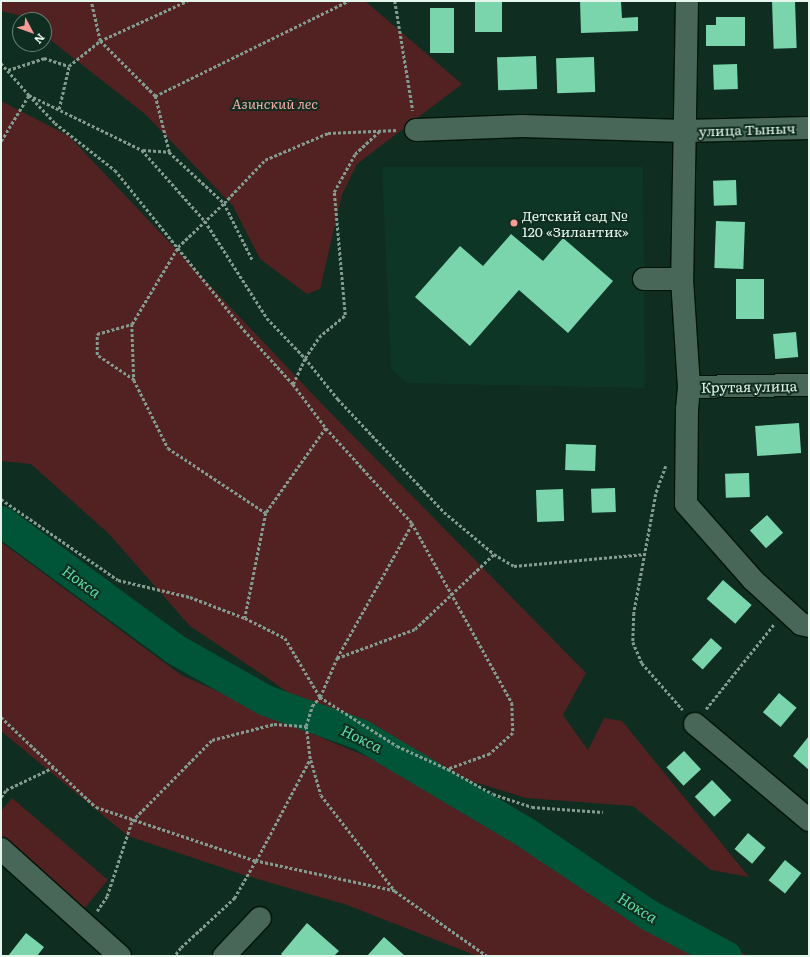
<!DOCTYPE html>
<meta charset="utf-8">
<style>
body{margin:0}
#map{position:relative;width:810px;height:957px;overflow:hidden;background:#0f2d20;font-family:Literata,serif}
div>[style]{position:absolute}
.built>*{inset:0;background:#0e3626}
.green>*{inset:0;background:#512221}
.river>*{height:31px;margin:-15.5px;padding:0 15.5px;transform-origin:15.5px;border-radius:15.5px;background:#005438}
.building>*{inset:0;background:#7ad5ac;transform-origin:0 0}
.path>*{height:2.5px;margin-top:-1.25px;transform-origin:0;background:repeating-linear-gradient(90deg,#849b90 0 3px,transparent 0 5px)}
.roads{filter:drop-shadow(1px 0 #001509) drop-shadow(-1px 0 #001509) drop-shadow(0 1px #001509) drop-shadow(0 -1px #001509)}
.minor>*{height:22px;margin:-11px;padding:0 11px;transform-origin:11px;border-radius:11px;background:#496758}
.dots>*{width:11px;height:11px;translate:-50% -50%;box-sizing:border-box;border:2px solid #0f2d20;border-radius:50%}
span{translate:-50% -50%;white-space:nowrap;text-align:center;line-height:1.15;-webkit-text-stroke:4px #0f2d20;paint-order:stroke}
.park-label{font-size:14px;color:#f1aca7;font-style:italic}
.street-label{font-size:14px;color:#e5f6ed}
.poi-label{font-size:14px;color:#e5f6ed}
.left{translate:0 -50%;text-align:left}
.water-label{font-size:15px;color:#5cdba7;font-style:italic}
.frame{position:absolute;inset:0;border:2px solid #e5f6ed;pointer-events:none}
.north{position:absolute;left:12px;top:12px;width:40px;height:40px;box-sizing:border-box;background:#0f2d20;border:1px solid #657d72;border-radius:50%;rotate:131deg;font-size:11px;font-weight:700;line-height:16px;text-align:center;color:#e5f6ed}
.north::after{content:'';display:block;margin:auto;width:14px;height:18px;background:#f59c96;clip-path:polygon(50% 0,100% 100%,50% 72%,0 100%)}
</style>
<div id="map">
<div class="built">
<div style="clip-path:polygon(382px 167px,643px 167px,645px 388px,408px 383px,391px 369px)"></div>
</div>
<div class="green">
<div style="clip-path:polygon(1px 1px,365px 1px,462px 84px,357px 164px,342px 195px,320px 289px,307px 294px,260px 259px,233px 206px,145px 114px,44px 35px,44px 20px,27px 20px,22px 16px,1px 11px)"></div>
<div style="clip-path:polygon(1px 101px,69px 136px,320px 402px,586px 673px,563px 715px,588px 750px,604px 718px,622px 721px,749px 877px,711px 870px,633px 806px,526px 798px,399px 759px,332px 725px,272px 681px,190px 626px,109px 534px,31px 464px,1px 461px)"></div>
<div style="clip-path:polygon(1px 542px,181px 675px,334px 743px,537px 827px,685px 921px,748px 956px,477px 956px,347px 905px,244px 875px,128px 836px,1px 731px)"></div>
<div style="clip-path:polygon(12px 798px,108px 880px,83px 910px,1px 840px,1px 811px)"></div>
</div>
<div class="river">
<div style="left:1px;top:521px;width:216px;rotate:36.3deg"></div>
<div style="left:175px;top:649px;width:103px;rotate:29.5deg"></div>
<div style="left:265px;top:700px;width:101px;rotate:19.7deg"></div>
<div style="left:360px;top:734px;width:188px;rotate:30.7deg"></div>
<div style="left:522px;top:830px;width:153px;rotate:33.8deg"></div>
<div style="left:649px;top:915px;width:87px;rotate:28deg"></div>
</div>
<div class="building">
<div style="left:475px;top:1px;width:27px;height:31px"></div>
<div style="clip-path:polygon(580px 1px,621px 1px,622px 18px,638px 17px,638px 31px,581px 33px)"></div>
<div style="left:795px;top:1px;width:47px;height:23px;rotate:88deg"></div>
<div style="left:430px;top:8px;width:24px;height:45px"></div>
<div style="clip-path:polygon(716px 17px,745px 17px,745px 46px,706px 46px,706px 25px,716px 25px)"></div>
<div style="left:536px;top:56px;width:33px;height:39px;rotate:88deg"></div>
<div style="left:594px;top:57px;width:35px;height:38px;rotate:88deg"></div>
<div style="left:737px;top:64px;width:25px;height:24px;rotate:88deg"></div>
<div style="left:736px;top:180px;width:25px;height:23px;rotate:88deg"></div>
<div style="left:716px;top:221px;width:29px;height:47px;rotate:2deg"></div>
<div style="clip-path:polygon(511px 234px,543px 261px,563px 238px,613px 281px,568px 333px,519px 290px,470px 346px,415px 297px,460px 246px,483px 266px)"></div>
<div style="left:736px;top:279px;width:28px;height:40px"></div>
<div style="left:796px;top:332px;width:25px;height:23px;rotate:85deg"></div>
<div style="left:799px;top:423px;width:30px;height:44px;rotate:86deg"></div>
<div style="left:566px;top:444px;width:30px;height:26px;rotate:2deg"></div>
<div style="left:749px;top:473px;width:24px;height:24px;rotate:88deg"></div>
<div style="left:615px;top:488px;width:24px;height:24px;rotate:88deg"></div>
<div style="left:563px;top:489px;width:32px;height:27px;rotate:88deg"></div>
<div style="left:767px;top:515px;width:24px;height:23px;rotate:48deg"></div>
<div style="left:723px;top:580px;width:38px;height:25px;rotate:41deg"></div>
<div style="left:711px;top:638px;width:15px;height:29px;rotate:42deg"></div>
<div style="left:779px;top:693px;width:23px;height:25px;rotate:40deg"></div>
<div style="clip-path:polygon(809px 736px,809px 770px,793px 756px)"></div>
<div style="left:684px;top:751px;width:25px;height:24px;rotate:47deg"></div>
<div style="left:712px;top:780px;width:28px;height:24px;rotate:46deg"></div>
<div style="left:748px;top:833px;width:23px;height:21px;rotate:40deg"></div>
<div style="left:785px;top:860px;width:21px;height:26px;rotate:39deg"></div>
<div style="clip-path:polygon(307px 923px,339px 951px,334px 956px,283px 956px,281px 954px)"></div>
<div style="clip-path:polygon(26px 933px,44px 947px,37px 956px,8px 956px)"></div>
<div style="clip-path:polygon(384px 937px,404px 955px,403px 956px,367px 956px)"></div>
</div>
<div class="path">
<div style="left:395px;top:1px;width:111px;rotate:80.7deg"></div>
<div style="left:1px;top:63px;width:43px;rotate:48.8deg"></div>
<div style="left:29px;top:95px;width:126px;rotate:26deg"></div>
<div style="left:142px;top:150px;width:95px;rotate:48.4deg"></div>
<div style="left:205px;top:221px;width:115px;rotate:57.4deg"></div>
<div style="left:267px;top:318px;width:55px;rotate:46.5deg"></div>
<div style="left:305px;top:358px;width:53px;rotate:51.2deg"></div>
<div style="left:338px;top:399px;width:155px;rotate:46.8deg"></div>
<div style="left:444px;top:512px;width:65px;rotate:40deg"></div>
<div style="left:494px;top:554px;width:23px;rotate:31deg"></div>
<div style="left:514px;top:566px;width:132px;rotate:-5.2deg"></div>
<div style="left:8px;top:70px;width:38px;rotate:-18deg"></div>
<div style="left:44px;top:58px;width:26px;rotate:18deg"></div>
<div style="left:155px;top:96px;width:215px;rotate:-26.2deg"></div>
<div style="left:59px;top:109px;width:44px;rotate:-76.9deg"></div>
<div style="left:69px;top:66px;width:40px;rotate:-39deg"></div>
<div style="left:100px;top:41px;width:41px;rotate:-102.7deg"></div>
<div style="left:1px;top:141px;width:54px;rotate:-58.7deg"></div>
<div style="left:29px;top:95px;width:38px;rotate:47deg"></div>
<div style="left:55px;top:123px;width:76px;rotate:38.1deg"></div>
<div style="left:115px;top:170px;width:206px;rotate:51.1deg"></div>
<div style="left:244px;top:330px;width:73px;rotate:47.8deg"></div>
<div style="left:293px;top:384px;width:55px;rotate:53.1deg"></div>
<div style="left:326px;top:428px;width:104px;rotate:125.2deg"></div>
<div style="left:266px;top:513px;width:107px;rotate:101.3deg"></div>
<div style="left:143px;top:150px;width:26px;rotate:4deg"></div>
<div style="left:169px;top:152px;width:75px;rotate:42.8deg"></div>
<div style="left:224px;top:203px;width:65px;rotate:63.4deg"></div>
<div style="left:169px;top:152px;width:58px;rotate:-104deg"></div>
<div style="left:155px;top:96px;width:78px;rotate:-135deg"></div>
<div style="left:100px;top:41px;width:96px;rotate:-24.7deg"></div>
<div style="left:132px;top:324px;width:56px;rotate:88deg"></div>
<div style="left:134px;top:380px;width:45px;rotate:-146deg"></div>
<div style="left:97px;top:355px;width:21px;rotate:-90deg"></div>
<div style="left:97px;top:334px;width:36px;rotate:-16deg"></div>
<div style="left:132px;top:324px;width:90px;rotate:-59.1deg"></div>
<div style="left:178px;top:247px;width:64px;rotate:-43.7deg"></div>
<div style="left:224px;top:203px;width:59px;rotate:-46.4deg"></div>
<div style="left:265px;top:160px;width:69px;rotate:-23.2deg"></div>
<div style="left:328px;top:133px;width:70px;rotate:-2.5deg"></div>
<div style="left:134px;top:380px;width:76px;rotate:63.4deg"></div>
<div style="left:168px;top:448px;width:118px;rotate:33.6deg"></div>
<div style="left:293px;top:384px;width:29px;rotate:-65deg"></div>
<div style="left:305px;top:358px;width:25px;rotate:-56deg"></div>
<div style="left:319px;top:337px;width:34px;rotate:-40deg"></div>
<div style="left:345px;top:315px;width:123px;rotate:-95.1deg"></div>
<div style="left:334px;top:192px;width:43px;rotate:-61.1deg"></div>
<div style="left:355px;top:154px;width:33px;rotate:-43deg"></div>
<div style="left:326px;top:428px;width:128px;rotate:47.8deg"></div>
<div style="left:412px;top:523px;width:206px;rotate:60.9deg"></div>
<div style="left:512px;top:703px;width:30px;rotate:88deg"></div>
<div style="left:513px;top:733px;width:31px;rotate:138deg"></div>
<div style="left:490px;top:754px;width:45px;rotate:160.3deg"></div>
<div style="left:666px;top:466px;width:30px;rotate:110deg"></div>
<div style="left:656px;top:494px;width:121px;rotate:100.5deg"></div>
<div style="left:634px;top:613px;width:29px;rotate:92deg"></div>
<div style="left:633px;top:642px;width:23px;rotate:67deg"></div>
<div style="left:642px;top:663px;width:62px;rotate:48.9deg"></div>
<div style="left:1px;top:499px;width:142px;rotate:34.7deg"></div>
<div style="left:118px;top:580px;width:74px;rotate:13.3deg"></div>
<div style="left:190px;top:597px;width:59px;rotate:20.9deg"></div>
<div style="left:245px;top:618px;width:45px;rotate:26.6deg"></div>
<div style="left:285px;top:638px;width:69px;rotate:59.3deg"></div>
<div style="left:320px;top:697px;width:91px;rotate:32.5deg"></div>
<div style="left:397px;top:746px;width:56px;rotate:24.3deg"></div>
<div style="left:448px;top:769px;width:51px;rotate:29.1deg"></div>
<div style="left:493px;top:794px;width:41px;rotate:18.4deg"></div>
<div style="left:532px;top:807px;width:71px;rotate:4deg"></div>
<div style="left:337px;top:658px;width:154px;rotate:-60.8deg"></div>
<div style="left:706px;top:709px;width:109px;rotate:-51.3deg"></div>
<div style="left:1px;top:717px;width:131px;rotate:43.5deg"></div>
<div style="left:96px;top:807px;width:169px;rotate:18.6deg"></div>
<div style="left:256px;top:861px;width:43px;rotate:119.6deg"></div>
<div style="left:235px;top:898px;width:74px;rotate:137.2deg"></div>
<div style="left:181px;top:948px;width:10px;rotate:127deg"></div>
<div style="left:311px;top:760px;width:36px;rotate:74deg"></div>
<div style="left:321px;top:795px;width:121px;rotate:52.4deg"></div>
<div style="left:395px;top:891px;width:113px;rotate:35.2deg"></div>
<div style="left:1px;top:797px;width:9px;rotate:-54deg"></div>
<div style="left:6px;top:790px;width:53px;rotate:-25.6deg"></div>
<div style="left:395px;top:891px;width:142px;rotate:-167.8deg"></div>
<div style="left:256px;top:861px;width:115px;rotate:-62.1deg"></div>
<div style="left:310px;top:759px;width:33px;rotate:-97deg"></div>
<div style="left:306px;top:726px;width:21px;rotate:-73deg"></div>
<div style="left:312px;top:706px;width:12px;rotate:-48deg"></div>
<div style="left:320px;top:697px;width:43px;rotate:-66.4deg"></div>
<div style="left:337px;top:658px;width:83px;rotate:-20.4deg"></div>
<div style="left:415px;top:629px;width:109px;rotate:-43.5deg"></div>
<div style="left:97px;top:911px;width:18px;rotate:-56deg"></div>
<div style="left:107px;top:896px;width:79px;rotate:-71.6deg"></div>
<div style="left:132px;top:821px;width:114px;rotate:-45.4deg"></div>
<div style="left:212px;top:740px;width:64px;rotate:-14.5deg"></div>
<div style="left:274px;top:724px;width:32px;rotate:4deg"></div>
</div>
<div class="roads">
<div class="minor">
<div style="left:687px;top:1px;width:278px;rotate:91deg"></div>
<div style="left:682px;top:279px;width:108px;rotate:86.3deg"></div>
<div style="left:689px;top:387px;width:22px;rotate:95deg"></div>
<div style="left:687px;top:409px;width:95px;rotate:90.6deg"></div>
<div style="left:686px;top:504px;width:101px;rotate:48.6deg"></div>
<div style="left:753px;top:580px;width:65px;rotate:42.5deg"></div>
<div style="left:801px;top:624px;width:8px;rotate:14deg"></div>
<div style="left:416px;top:130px;width:106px;rotate:-2.2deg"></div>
<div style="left:522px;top:126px;width:162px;rotate:1.8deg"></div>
<div style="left:684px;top:131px;width:125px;rotate:-1.4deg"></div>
<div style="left:644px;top:279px;width:38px"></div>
<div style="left:689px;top:387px;width:120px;rotate:-1deg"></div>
<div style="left:695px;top:724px;width:149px;rotate:40.1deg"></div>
<div style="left:1px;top:849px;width:160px;rotate:42deg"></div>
<div style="left:224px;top:956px;width:52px;rotate:-46.5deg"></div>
</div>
</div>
<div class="dots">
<div style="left:514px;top:223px;background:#f59c96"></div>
</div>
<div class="park-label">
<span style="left:275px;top:103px">Азинский лес</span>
</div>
<div class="street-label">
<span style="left:747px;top:129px;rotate:-2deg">улица Тыныч</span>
<span style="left:749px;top:386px;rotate:-1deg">Крутая улица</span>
</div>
<div class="poi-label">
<span class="left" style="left:522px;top:223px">Детский сад №<br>120 «Зилантик»</span>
</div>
<div class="water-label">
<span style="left:82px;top:581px;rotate:36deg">Нокса</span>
<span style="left:362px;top:738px;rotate:26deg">Нокса</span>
<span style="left:638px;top:907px;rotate:32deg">Нокса</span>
</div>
<div class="frame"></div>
<div class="north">N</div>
</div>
